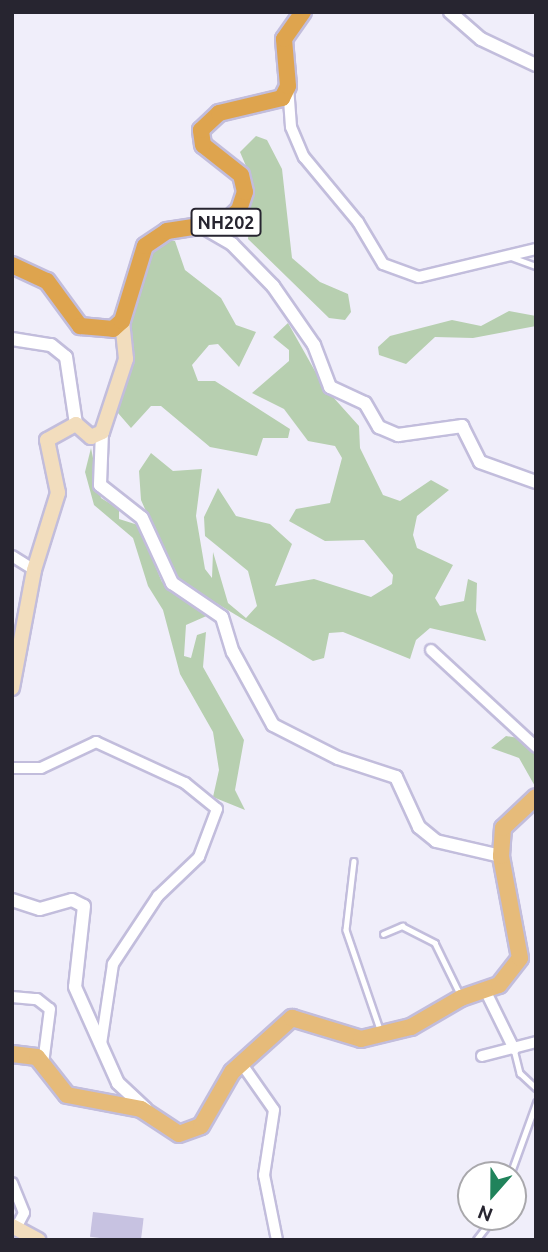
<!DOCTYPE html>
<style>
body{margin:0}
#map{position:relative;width:548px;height:1252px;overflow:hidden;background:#f0eefa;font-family:Ubuntu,sans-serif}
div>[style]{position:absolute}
.green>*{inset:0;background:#b7cfb0}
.building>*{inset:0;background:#c7c2e1;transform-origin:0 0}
.roads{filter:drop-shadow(2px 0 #c2bddc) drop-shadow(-2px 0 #c2bddc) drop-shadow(0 2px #c2bddc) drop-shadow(0 -2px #c2bddc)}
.service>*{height:4.5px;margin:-2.25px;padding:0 2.25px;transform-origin:2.25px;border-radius:2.25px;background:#fff}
.minor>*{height:10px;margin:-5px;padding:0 5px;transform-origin:5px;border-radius:5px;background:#fff}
.tertiary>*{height:12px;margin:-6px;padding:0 6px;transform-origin:6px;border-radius:6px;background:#fff}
.secondary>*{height:14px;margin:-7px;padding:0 7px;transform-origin:7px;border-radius:7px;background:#f2ddbd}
.primary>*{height:16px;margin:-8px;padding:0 8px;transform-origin:8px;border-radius:8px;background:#e6bb7a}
.trunk>*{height:16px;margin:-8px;padding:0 8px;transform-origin:8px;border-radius:8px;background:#dea44e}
span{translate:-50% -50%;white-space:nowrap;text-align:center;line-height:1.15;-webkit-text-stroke:5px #fff;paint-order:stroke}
.shield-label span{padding:2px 5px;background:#fff;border:2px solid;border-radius:5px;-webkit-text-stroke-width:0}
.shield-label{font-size:18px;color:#272530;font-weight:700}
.frame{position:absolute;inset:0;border:14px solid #272530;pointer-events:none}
.north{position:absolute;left:457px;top:1161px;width:70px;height:70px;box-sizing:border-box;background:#fff;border:2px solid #a9a8ac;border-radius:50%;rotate:201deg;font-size:19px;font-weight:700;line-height:28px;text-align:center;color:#272530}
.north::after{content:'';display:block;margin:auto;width:24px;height:32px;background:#20835b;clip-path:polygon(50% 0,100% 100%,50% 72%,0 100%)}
</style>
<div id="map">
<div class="green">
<div style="clip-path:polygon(256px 136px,267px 140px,282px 169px,292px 258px,320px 282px,348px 294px,351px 312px,345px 320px,329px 318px,248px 239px,252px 180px,240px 152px)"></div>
<div style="clip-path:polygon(165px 241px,175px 241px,185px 270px,221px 298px,236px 325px,256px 332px,239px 367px,218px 344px,209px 345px,192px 365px,198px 381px,215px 381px,290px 429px,288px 438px,263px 438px,257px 456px,210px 447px,161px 406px,151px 406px,131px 428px,118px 413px,132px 311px,148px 252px)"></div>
<div style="clip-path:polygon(509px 311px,536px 316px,536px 326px,473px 338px,435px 337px,406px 364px,379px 355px,378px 347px,390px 336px,452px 320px,481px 326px)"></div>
<div style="clip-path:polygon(288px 323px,324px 387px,359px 426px,360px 448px,383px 495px,400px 501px,431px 480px,449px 490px,417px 516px,413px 535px,417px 548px,453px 565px,435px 598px,440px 606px,464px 601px,468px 579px,477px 583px,476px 611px,486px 641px,430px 628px,416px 640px,410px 659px,343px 632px,329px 633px,324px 658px,313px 661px,176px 579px,141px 500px,139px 471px,151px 453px,173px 471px,202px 469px,196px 516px,205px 569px,212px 578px,213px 552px,228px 603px,246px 618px,257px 606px,248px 571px,205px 536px,204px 517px,218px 488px,236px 516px,270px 524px,292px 544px,275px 586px,314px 579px,371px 597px,392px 584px,393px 575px,364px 540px,325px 541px,289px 521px,296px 509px,330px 503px,342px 458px,335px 446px,308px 441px,284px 409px,252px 393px,289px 361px,289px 350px,273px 337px)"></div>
<div style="clip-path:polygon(91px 448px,101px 498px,119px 509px,119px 519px,138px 525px,162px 582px,211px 614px,186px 625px,184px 656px,191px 658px,197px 635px,206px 632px,203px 667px,244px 740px,235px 790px,245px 810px,213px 797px,219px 770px,213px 732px,180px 674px,163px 610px,148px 586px,133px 538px,94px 505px,85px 472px)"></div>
<div style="clip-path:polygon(506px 736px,524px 739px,536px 753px,536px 788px,519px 758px,491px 748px)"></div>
</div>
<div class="building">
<div style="left:93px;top:1212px;width:51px;height:25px;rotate:7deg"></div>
</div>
<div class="roads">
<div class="service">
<div style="left:511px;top:257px;width:27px;rotate:20deg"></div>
<div style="left:354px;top:861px;width:69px;rotate:96.6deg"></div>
<div style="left:346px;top:930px;width:108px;rotate:71.1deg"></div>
<div style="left:383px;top:934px;width:21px;rotate:-23deg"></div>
<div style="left:402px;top:926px;width:37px;rotate:27deg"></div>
<div style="left:435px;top:943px;width:57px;rotate:63.9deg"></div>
<div style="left:514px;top:1049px;width:25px;rotate:76deg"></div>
<div style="left:520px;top:1073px;width:22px;rotate:43deg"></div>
<div style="left:510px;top:1175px;width:77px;rotate:-70.1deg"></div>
<div style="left:476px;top:1240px;width:29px;rotate:-52deg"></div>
</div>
<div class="minor">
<div style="left:288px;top:86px;width:41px;rotate:85.8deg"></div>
<div style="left:291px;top:127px;width:33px;rotate:67deg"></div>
<div style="left:304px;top:157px;width:85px;rotate:50.3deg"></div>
<div style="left:358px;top:222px;width:49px;rotate:59.2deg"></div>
<div style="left:383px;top:264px;width:38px;rotate:20deg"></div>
<div style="left:419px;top:277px;width:120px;rotate:-13.5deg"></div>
<div style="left:12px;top:556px;width:26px;rotate:32deg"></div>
<div style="left:431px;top:650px;width:143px;rotate:42.7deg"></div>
<div style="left:12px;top:768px;width:29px"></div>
<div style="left:41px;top:768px;width:61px;rotate:-25.3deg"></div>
<div style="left:96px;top:742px;width:98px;rotate:24.7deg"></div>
<div style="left:185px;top:783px;width:41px;rotate:39.1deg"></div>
<div style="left:217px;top:809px;width:51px;rotate:110.6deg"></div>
<div style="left:199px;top:857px;width:57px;rotate:136.4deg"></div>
<div style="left:158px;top:896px;width:82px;rotate:123.5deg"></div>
<div style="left:113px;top:964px;width:81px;rotate:98.5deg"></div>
<div style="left:485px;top:990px;width:66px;rotate:63.8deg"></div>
<div style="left:12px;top:997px;width:25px;rotate:5deg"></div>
<div style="left:37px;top:999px;width:16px;rotate:38deg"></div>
<div style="left:50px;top:1009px;width:55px;rotate:97.3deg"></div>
<div style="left:482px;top:1056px;width:56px;rotate:-14.5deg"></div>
<div style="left:241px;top:1063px;width:57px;rotate:54.9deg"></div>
<div style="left:274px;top:1110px;width:66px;rotate:98.7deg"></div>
<div style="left:264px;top:1175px;width:66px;rotate:78.7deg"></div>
<div style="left:12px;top:1183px;width:32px;rotate:68deg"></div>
<div style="left:24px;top:1213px;width:17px;rotate:118deg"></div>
</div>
<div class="tertiary">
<div style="left:450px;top:12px;width:41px;rotate:41.1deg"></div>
<div style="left:481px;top:39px;width:61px;rotate:25.3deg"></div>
<div style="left:201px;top:226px;width:36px;rotate:30deg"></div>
<div style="left:232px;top:244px;width:59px;rotate:45.7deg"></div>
<div style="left:273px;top:286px;width:72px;rotate:55.2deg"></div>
<div style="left:314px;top:345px;width:45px;rotate:69.1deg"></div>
<div style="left:330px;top:387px;width:38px;rotate:25deg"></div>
<div style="left:365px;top:403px;width:28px;rotate:60deg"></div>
<div style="left:379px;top:427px;width:21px;rotate:23deg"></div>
<div style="left:398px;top:435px;width:65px;rotate:-8deg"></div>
<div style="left:462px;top:426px;width:40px;rotate:63.4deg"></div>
<div style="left:480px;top:462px;width:59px;rotate:19.7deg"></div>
<div style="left:12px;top:339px;width:39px;rotate:9deg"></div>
<div style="left:51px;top:345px;width:19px;rotate:39deg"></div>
<div style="left:66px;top:357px;width:68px;rotate:81.5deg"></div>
<div style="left:102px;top:432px;width:53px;rotate:92.2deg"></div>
<div style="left:100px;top:485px;width:53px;rotate:38.2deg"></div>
<div style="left:142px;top:518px;width:72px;rotate:65.2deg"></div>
<div style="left:172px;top:583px;width:60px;rotate:34.2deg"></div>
<div style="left:222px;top:617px;width:37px;rotate:73deg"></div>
<div style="left:233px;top:652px;width:83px;rotate:61.3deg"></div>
<div style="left:273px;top:725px;width:73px;rotate:26.9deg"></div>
<div style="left:338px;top:758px;width:61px;rotate:18.1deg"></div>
<div style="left:396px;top:777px;width:55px;rotate:65.3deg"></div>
<div style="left:419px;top:827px;width:22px;rotate:39deg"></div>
<div style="left:436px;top:841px;width:67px;rotate:13deg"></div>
<div style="left:12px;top:900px;width:29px;rotate:18deg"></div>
<div style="left:40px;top:909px;width:33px;rotate:-16deg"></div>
<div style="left:72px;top:900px;width:13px;rotate:27deg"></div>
<div style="left:84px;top:906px;width:81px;rotate:96.3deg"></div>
<div style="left:75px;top:987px;width:105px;rotate:65.9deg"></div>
<div style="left:118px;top:1083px;width:38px;rotate:43deg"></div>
</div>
<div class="secondary">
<div style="left:12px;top:688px;width:120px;rotate:-79.4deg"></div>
<div style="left:34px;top:570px;width:81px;rotate:-72.7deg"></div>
<div style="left:58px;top:493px;width:54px;rotate:-101.7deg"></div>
<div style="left:47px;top:440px;width:33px;rotate:-29deg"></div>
<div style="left:76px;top:424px;width:20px;rotate:41deg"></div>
<div style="left:91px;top:437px;width:12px;rotate:-24deg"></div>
<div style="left:102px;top:432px;width:77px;rotate:-71.8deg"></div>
<div style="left:126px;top:359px;width:38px;rotate:-96deg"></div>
<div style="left:12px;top:1226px;width:30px;rotate:28deg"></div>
</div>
<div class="primary">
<div style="left:12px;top:1054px;width:25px;rotate:7deg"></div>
<div style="left:37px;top:1057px;width:48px;rotate:51.7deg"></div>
<div style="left:67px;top:1095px;width:75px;rotate:10.7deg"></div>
<div style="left:141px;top:1109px;width:45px;rotate:33.3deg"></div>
<div style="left:179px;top:1134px;width:23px;rotate:-20deg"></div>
<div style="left:201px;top:1126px;width:62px;rotate:-60.1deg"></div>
<div style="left:232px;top:1072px;width:81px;rotate:-42deg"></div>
<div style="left:292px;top:1018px;width:72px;rotate:16.9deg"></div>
<div style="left:361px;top:1039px;width:51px;rotate:-13.5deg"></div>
<div style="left:411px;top:1027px;width:58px;rotate:-30.1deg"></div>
<div style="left:461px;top:998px;width:40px;rotate:-18.9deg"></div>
<div style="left:499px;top:985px;width:34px;rotate:-52deg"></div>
<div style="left:520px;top:958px;width:104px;rotate:-100.6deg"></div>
<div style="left:501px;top:856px;width:28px;rotate:-86deg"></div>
<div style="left:503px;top:828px;width:45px;rotate:-43.2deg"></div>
</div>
<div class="trunk">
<div style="left:12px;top:265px;width:38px;rotate:25deg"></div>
<div style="left:47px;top:281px;width:56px;rotate:53.7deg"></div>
<div style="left:80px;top:326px;width:33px;rotate:5deg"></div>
<div style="left:113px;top:329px;width:12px;rotate:-42deg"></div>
<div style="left:122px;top:321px;width:78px;rotate:-73deg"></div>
<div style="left:145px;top:246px;width:27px;rotate:-34deg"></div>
<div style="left:167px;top:231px;width:60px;rotate:-8.7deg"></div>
<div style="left:226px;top:222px;width:18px;rotate:-43deg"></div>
<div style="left:239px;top:210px;width:19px;rotate:-72deg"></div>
<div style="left:245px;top:192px;width:17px;rotate:-103deg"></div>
<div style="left:241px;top:175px;width:48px;rotate:-141.7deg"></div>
<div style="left:203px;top:145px;width:15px;rotate:-98deg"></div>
<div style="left:201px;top:130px;width:25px;rotate:-43deg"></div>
<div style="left:219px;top:113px;width:65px;rotate:-13.4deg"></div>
<div style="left:282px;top:98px;width:13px;rotate:-63deg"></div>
<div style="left:288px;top:86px;width:47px;rotate:-94.9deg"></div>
<div style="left:284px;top:39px;width:33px;rotate:-55deg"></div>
</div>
</div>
<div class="shield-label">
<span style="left:226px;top:222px">NH202</span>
</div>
<div class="frame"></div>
<div class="north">N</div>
</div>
